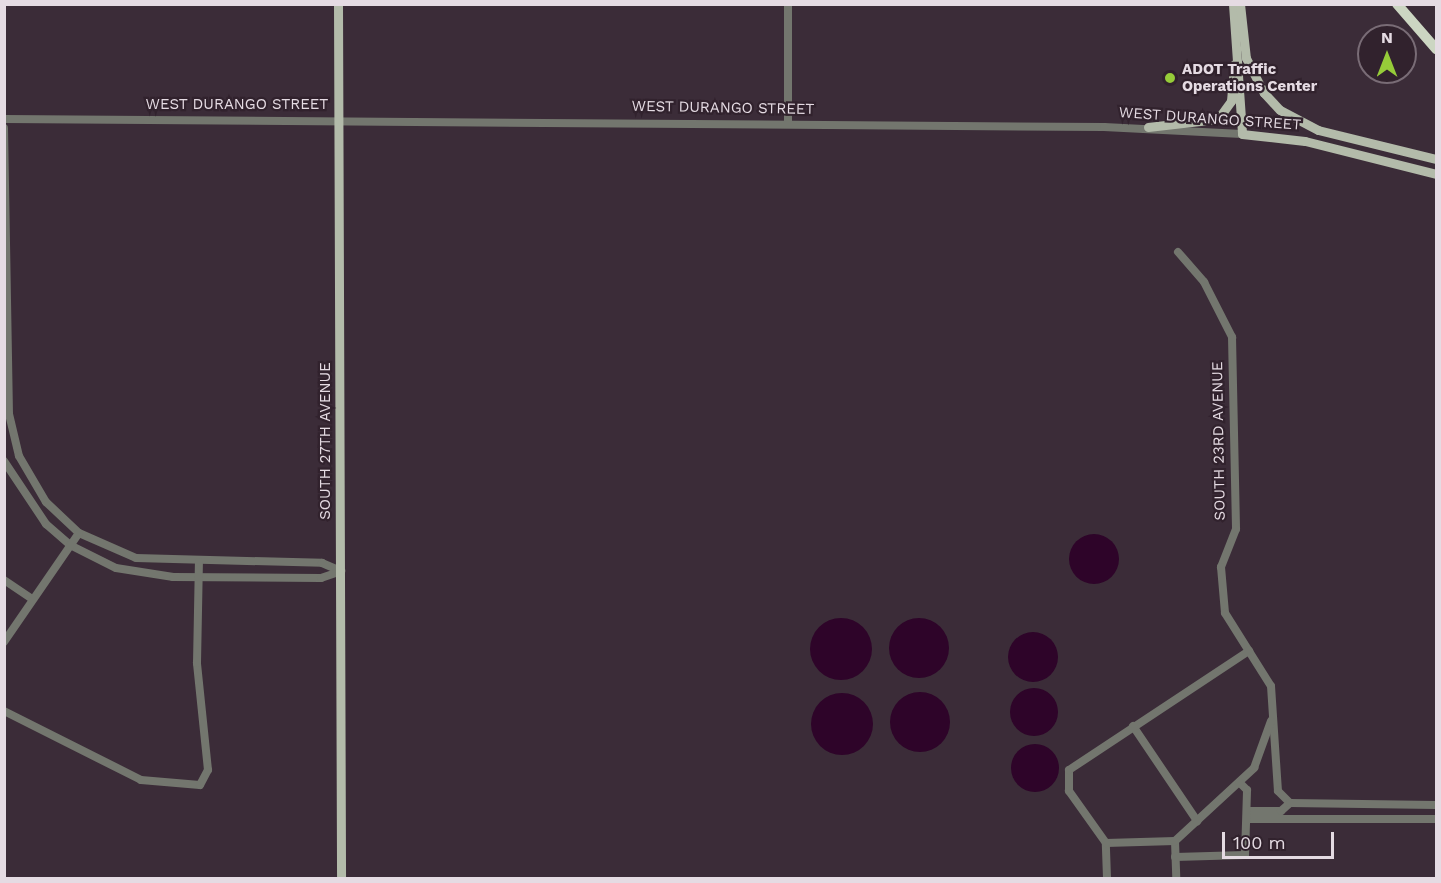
<!DOCTYPE html>
<style>
body{margin:0}
#map{position:relative;width:1441px;height:883px;overflow:hidden;background:#3b2c38;font-family:"Work Sans",sans-serif}
div>[style]{position:absolute}
.water>*{inset:0;background:#2e0429}
.round{border-radius:50%}
.minor>*{height:8px;margin:-4px;padding:0 4px;transform-origin:4px;border-radius:4px;background:#73766e}
.major>*{height:9px;margin:-4.5px;padding:0 4.5px;transform-origin:4.5px;border-radius:4.5px;background:#b3bbaa}
.highway>*{height:10px;margin:-5px;padding:0 5px;transform-origin:5px;border-radius:5px;background:#ccd6c2}
.dots>*{width:16px;height:16px;translate:-50% -50%;box-sizing:border-box;border:3px solid #31222d;border-radius:50%}
span{translate:-50% -50%;white-space:nowrap;text-align:center;line-height:1.15;-webkit-text-stroke:4.5px #31222d;paint-order:stroke}
.poi-label{font-size:15px;color:#e5dbe3;font-weight:700}
.left{translate:0 -50%;text-align:left}
.street-label{font-size:15px;color:#e5dbe3}
.frame{position:absolute;inset:0;border:6px solid #e5dbe3;pointer-events:none}
.north{position:absolute;left:1357px;top:24px;width:60px;height:60px;box-sizing:border-box;background:#31222d;border:2px solid #796c76;border-radius:50%;rotate:0deg;font-size:16px;font-weight:700;line-height:24px;text-align:center;color:#e5dbe3}
.north::after{content:'';display:block;margin:auto;width:21px;height:27px;background:#96cc39;clip-path:polygon(50% 0,100% 100%,50% 72%,0 100%)}
.scale{position:absolute;left:1222px;top:832px;width:112px;height:27px;box-sizing:border-box;border:3px solid #e5dbe3;border-top:0;padding-left:8px;font-size:18px;line-height:21px;white-space:nowrap;color:#e5dbe3;-webkit-text-stroke:4px #31222d;paint-order:stroke}
</style>
<div id="map">
<div class="water">
<div class="round" style="left:1069px;top:534px;width:50px;height:50px"></div>
<div class="round" style="left:889px;top:618px;width:60px;height:60px"></div>
<div class="round" style="left:810px;top:618px;width:62px;height:62px"></div>
<div class="round" style="left:1008px;top:632px;width:50px;height:50px"></div>
<div class="round" style="left:1010px;top:688px;width:48px;height:48px"></div>
<div class="round" style="left:890px;top:692px;width:60px;height:60px"></div>
<div class="round" style="left:811px;top:693px;width:62px;height:62px"></div>
<div class="round" style="left:1011px;top:744px;width:48px;height:48px"></div>
</div>
<div class="minor">
<div style="left:788px;top:4px;width:120px;rotate:90deg"></div>
<div style="left:4px;top:119px;width:1100px;rotate:0.42deg"></div>
<div style="left:1104px;top:127px;width:138px;rotate:2.9deg"></div>
<div style="left:4px;top:128px;width:286px;rotate:89deg"></div>
<div style="left:9px;top:414px;width:43px;rotate:76.6deg"></div>
<div style="left:19px;top:456px;width:53px;rotate:59.6deg"></div>
<div style="left:46px;top:502px;width:45px;rotate:43.2deg"></div>
<div style="left:79px;top:533px;width:62px;rotate:23.7deg"></div>
<div style="left:136px;top:558px;width:186px;rotate:1.5deg"></div>
<div style="left:322px;top:563px;width:21px;rotate:23deg"></div>
<div style="left:1178px;top:252px;width:40px;rotate:49deg"></div>
<div style="left:1204px;top:282px;width:62px;rotate:63deg"></div>
<div style="left:1232px;top:337px;width:192px;rotate:88.8deg"></div>
<div style="left:1236px;top:529px;width:41px;rotate:111.5deg"></div>
<div style="left:1221px;top:567px;width:46px;rotate:85deg"></div>
<div style="left:1225px;top:613px;width:86px;rotate:57.8deg"></div>
<div style="left:1271px;top:686px;width:105px;rotate:86.2deg"></div>
<div style="left:1278px;top:791px;width:17px;rotate:45deg"></div>
<div style="left:4px;top:461px;width:76px;rotate:56.3deg"></div>
<div style="left:46px;top:524px;width:32px;rotate:41deg"></div>
<div style="left:70px;top:545px;width:51px;rotate:26.6deg"></div>
<div style="left:116px;top:568px;width:58px;rotate:9deg"></div>
<div style="left:173px;top:577px;width:148px;rotate:0.4deg"></div>
<div style="left:321px;top:578px;width:21px;rotate:-19deg"></div>
<div style="left:4px;top:580px;width:34px;rotate:34deg"></div>
<div style="left:4px;top:642px;width:132px;rotate:-55.5deg"></div>
<div style="left:4px;top:711px;width:153px;rotate:26.7deg"></div>
<div style="left:141px;top:780px;width:59px;rotate:4.8deg"></div>
<div style="left:200px;top:785px;width:17px;rotate:-62deg"></div>
<div style="left:208px;top:770px;width:108px;rotate:-95.9deg"></div>
<div style="left:197px;top:663px;width:101px;rotate:-88.9deg"></div>
<div style="left:1133px;top:726px;width:115px;rotate:56deg"></div>
<div style="left:1248px;top:811px;width:33px"></div>
<div style="left:1281px;top:811px;width:12px;rotate:-42deg"></div>
<div style="left:1290px;top:803px;width:146px;rotate:0.8deg"></div>
<div style="left:1248px;top:819px;width:188px"></div>
<div style="left:1175px;top:841px;width:37px;rotate:88deg"></div>
<div style="left:1106px;top:843px;width:69px;rotate:-1.7deg"></div>
<div style="left:1175px;top:841px;width:108px;rotate:-42.7deg"></div>
<div style="left:1254px;top:768px;width:50px;rotate:-70.1deg"></div>
<div style="left:1175px;top:857px;width:70px;rotate:-1.6deg"></div>
<div style="left:1245px;top:855px;width:65px;rotate:-88.2deg"></div>
<div style="left:1247px;top:790px;width:11px;rotate:-135deg"></div>
<div style="left:1107px;top:878px;width:35px;rotate:-92deg"></div>
<div style="left:1106px;top:843px;width:64px;rotate:-125.4deg"></div>
<div style="left:1069px;top:791px;width:21px;rotate:-90deg"></div>
<div style="left:1069px;top:770px;width:216px;rotate:-33.5deg"></div>
</div>
<div class="major">
<div style="left:338px;top:4px;width:874px;rotate:89.8deg"></div>
<div style="left:1233px;top:4px;width:130px;rotate:86deg"></div>
<div style="left:1242px;top:134px;width:63px;rotate:6.3deg"></div>
<div style="left:1305px;top:141px;width:135px;rotate:14.1deg"></div>
<div style="left:1240px;top:4px;width:54px;rotate:83.7deg"></div>
<div style="left:1246px;top:58px;width:39px;rotate:63deg"></div>
<div style="left:1264px;top:93px;width:23px;rotate:47deg"></div>
<div style="left:1280px;top:110px;width:43px;rotate:27.8deg"></div>
<div style="left:1318px;top:130px;width:122px;rotate:13.8deg"></div>
<div style="left:1148px;top:127px;width:70px;rotate:-6.5deg"></div>
<div style="left:1218px;top:119px;width:22px;rotate:-54deg"></div>
<div style="left:1231px;top:101px;width:37px;rotate:-85deg"></div>
</div>
<div class="highway">
<div style="left:1397px;top:4px;width:60px;rotate:49.1deg"></div>
</div>
<div class="dots">
<div style="left:1170px;top:78px;background:#96cc39"></div>
</div>
<div class="poi-label">
<span class="left" style="left:1182px;top:78px">ADOT Traffic<br>Operations Center</span>
</div>
<div class="street-label">
<span style="left:237px;top:105px">WEST DURANGO STREET</span>
<span style="left:723px;top:108px;rotate:1deg">WEST DURANGO STREET</span>
<span style="left:1210px;top:119px;rotate:4deg">WEST DURANGO STREET</span>
<span style="left:326px;top:441px;rotate:-90deg">SOUTH 27TH AVENUE</span>
<span style="left:1219px;top:441px;rotate:-91deg">SOUTH 23RD AVENUE</span>
</div>
<div class="frame"></div>
<div class="north">N</div>
<div class="scale">100 m</div>
</div>
